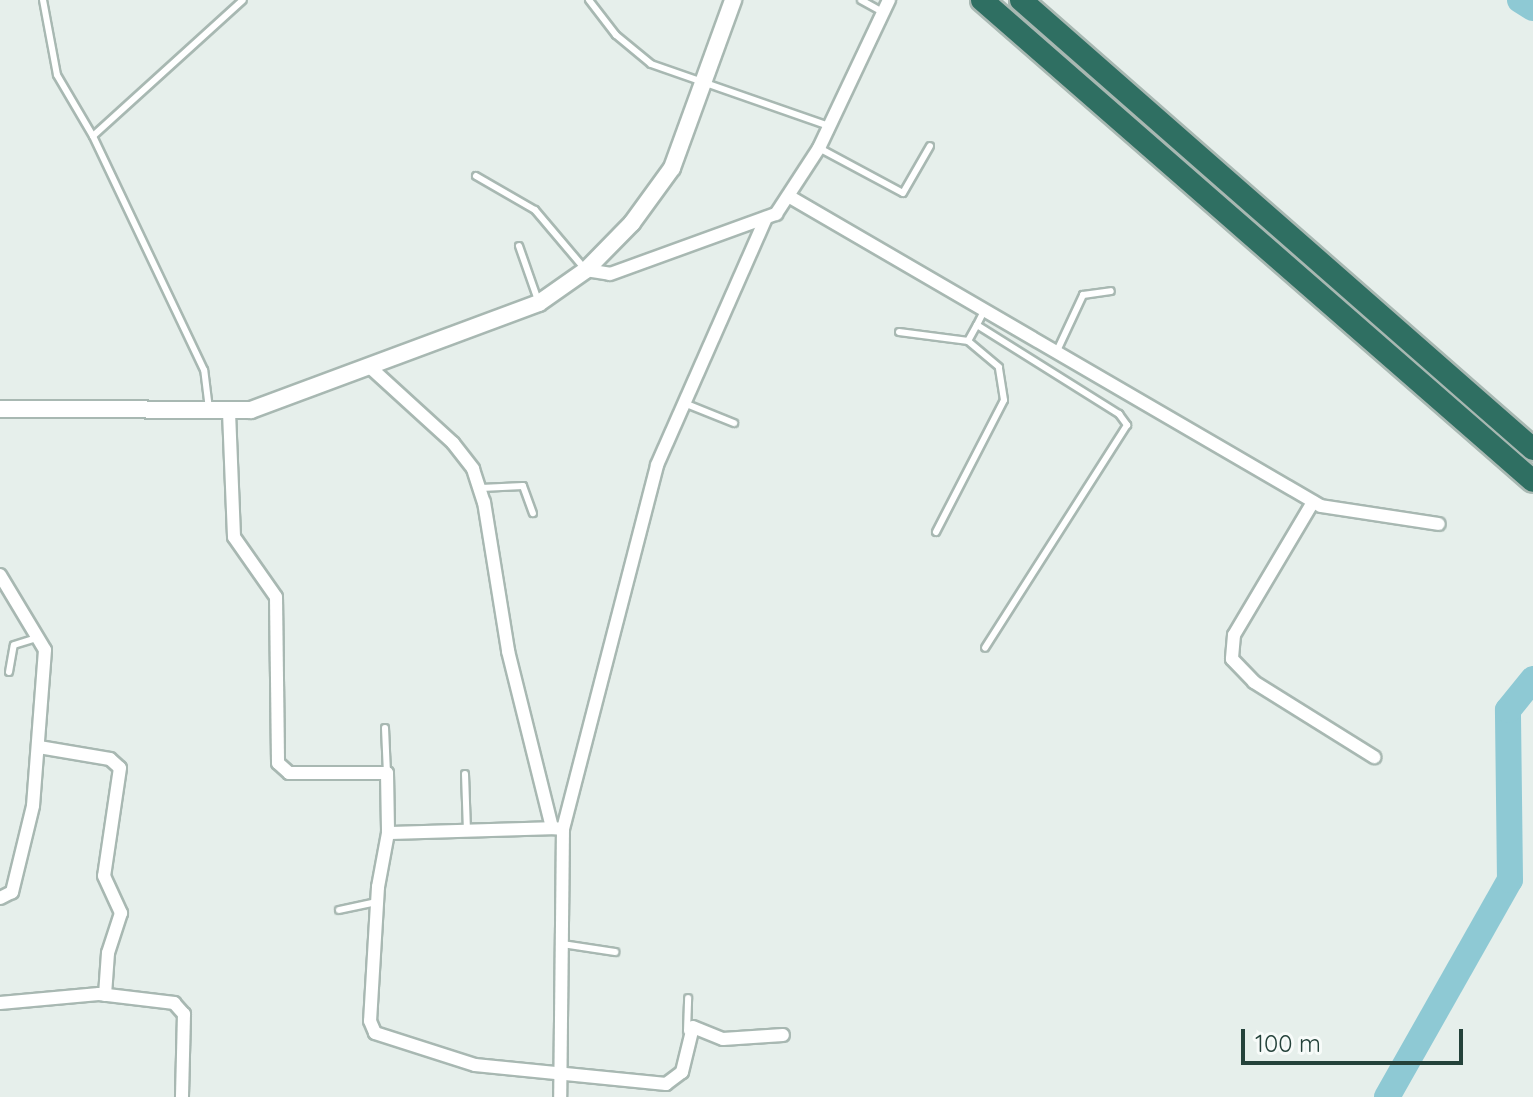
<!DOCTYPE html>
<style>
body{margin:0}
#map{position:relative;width:1533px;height:1097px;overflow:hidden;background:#e6efeb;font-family:Quicksand,sans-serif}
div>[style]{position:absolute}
.river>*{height:26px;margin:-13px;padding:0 13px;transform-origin:13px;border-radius:13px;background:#8ec9d4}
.roads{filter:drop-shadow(2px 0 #a8b8b2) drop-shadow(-2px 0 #a8b8b2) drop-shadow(0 2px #a8b8b2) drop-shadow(0 -2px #a8b8b2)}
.lane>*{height:6px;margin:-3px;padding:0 3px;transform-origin:3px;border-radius:3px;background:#fff}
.street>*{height:12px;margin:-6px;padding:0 6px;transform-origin:6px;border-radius:6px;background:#fff}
.secondary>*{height:16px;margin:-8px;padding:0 8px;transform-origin:8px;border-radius:8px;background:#fff}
.highway>*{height:22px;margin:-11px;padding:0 11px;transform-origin:11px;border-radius:11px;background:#2f6f62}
span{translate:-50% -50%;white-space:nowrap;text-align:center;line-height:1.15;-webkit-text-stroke:7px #f7fbf9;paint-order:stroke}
.scale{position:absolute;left:1241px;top:1029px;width:222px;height:36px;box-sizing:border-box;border:4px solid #24423a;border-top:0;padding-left:10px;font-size:24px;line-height:28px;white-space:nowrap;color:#24423a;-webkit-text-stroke:6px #f7fbf9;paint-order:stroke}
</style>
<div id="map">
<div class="river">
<div style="left:1520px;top:0;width:15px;rotate:32deg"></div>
<div style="left:1387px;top:1097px;width:249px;rotate:-60.5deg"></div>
<div style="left:1510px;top:880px;width:170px;rotate:-90.7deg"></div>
<div style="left:1508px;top:710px;width:40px;rotate:-51deg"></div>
</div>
<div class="roads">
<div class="lane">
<div style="left:43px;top:0;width:76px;rotate:79.4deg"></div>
<div style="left:57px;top:75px;width:71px;rotate:59.5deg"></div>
<div style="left:589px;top:0;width:44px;rotate:52.4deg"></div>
<div style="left:616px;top:35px;width:45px;rotate:39.6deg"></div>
<div style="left:651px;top:64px;width:188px;rotate:19.2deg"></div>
<div style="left:861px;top:0;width:25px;rotate:29deg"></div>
<div style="left:819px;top:148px;width:95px;rotate:28.2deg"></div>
<div style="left:903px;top:193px;width:54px;rotate:-60.1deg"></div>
<div style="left:476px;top:176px;width:68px;rotate:30deg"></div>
<div style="left:535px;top:210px;width:76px;rotate:49.8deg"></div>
<div style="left:519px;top:246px;width:60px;rotate:70.7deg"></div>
<div style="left:984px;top:311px;width:16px;rotate:117deg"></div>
<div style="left:977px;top:325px;width:168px;rotate:32.1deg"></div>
<div style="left:1119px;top:414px;width:14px;rotate:54deg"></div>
<div style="left:1127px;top:425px;width:264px;rotate:122.5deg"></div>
<div style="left:899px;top:332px;width:70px;rotate:7.4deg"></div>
<div style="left:968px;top:341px;width:18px;rotate:-61deg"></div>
<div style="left:1056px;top:353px;width:64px;rotate:-65deg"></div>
<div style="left:1083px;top:295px;width:28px;rotate:-8deg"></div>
<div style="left:684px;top:403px;width:54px;rotate:21.8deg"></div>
<div style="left:209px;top:409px;width:39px;rotate:-97deg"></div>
<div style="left:204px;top:370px;width:259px;rotate:-115.4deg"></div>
<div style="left:93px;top:136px;width:202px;rotate:-42.2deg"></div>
<div style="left:481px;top:488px;width:42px;rotate:-2.7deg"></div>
<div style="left:523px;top:486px;width:29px;rotate:70deg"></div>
<div style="left:936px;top:532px;width:148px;rotate:-62.7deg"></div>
<div style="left:1004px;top:400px;width:33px;rotate:-99deg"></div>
<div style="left:999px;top:367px;width:40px;rotate:-140deg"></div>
<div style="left:9px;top:672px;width:27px;rotate:-80deg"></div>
<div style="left:14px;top:645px;width:24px;rotate:-17deg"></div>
<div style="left:385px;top:728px;width:45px;rotate:87.5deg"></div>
<div style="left:465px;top:774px;width:56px;rotate:88deg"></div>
<div style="left:339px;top:910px;width:39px;rotate:-12deg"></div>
<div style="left:562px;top:944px;width:54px;rotate:8.6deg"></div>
<div style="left:687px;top:1031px;width:33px;rotate:-88deg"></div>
</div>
<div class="street">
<div style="left:790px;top:197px;width:614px;rotate:30.2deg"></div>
<div style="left:1321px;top:506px;width:119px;rotate:8.7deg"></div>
<div style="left:586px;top:270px;width:24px;rotate:9deg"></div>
<div style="left:610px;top:274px;width:177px;rotate:-19.9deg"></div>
<div style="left:776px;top:214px;width:79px;rotate:-56.9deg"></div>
<div style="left:819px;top:148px;width:164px;rotate:-64.7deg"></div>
<div style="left:372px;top:369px;width:110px;rotate:42.4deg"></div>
<div style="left:453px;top:443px;width:33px;rotate:52deg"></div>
<div style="left:473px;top:469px;width:35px;rotate:72deg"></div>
<div style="left:484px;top:502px;width:151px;rotate:80.8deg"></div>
<div style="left:508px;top:651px;width:182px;rotate:76deg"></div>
<div style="left:552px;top:828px;width:11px;rotate:5deg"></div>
<div style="left:563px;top:829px;width:268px;rotate:90.6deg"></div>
<div style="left:229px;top:412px;width:125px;rotate:87.7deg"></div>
<div style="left:234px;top:537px;width:73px;rotate:55deg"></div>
<div style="left:276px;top:597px;width:166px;rotate:89.3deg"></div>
<div style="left:278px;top:763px;width:15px;rotate:42deg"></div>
<div style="left:289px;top:773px;width:98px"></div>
<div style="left:387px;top:773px;width:60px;rotate:89deg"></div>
<div style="left:388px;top:833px;width:55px;rotate:100.5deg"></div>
<div style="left:378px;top:887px;width:134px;rotate:93.4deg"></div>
<div style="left:370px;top:1021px;width:13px;rotate:67deg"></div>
<div style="left:375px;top:1033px;width:105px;rotate:17.7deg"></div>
<div style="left:475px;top:1065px;width:192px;rotate:5.7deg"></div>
<div style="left:666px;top:1084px;width:20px;rotate:-37deg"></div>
<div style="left:682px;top:1072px;width:46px;rotate:-76.3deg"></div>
<div style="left:693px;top:1027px;width:32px;rotate:22deg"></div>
<div style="left:723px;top:1039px;width:60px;rotate:-3.8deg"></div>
<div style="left:1313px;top:502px;width:155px;rotate:120.7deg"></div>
<div style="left:1234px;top:635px;width:24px;rotate:95deg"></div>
<div style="left:1232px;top:659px;width:32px;rotate:46deg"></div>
<div style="left:1254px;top:682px;width:142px;rotate:32deg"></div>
<div style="left:0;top:575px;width:87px;rotate:59deg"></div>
<div style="left:45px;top:650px;width:156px;rotate:94.4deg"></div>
<div style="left:33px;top:806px;width:89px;rotate:103.7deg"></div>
<div style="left:12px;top:892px;width:13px;rotate:153deg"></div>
<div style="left:39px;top:747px;width:72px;rotate:9.6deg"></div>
<div style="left:110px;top:759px;width:13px;rotate:42deg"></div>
<div style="left:120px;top:768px;width:109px;rotate:98.4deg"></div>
<div style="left:104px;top:876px;width:41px;rotate:65.3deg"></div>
<div style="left:121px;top:913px;width:42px;rotate:108deg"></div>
<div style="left:108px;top:953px;width:42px;rotate:94.1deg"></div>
<div style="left:563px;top:829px;width:376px;rotate:-75.5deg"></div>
<div style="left:657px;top:465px;width:270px;rotate:-66.2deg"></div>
<div style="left:388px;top:833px;width:164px;rotate:-1.7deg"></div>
<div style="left:0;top:1003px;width:99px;rotate:-5.2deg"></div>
<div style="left:99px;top:994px;width:76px;rotate:6.8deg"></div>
<div style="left:174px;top:1003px;width:15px;rotate:48deg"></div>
<div style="left:184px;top:1014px;width:83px;rotate:91.4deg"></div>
</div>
<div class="secondary">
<div style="left:0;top:409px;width:251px;rotate:0.2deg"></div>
<div style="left:251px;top:410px;width:307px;rotate:-20.4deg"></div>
<div style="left:539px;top:303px;width:57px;rotate:-35.1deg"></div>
<div style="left:586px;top:270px;width:66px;rotate:-45.6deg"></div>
<div style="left:632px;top:223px;width:68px;rotate:-54deg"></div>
<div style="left:672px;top:168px;width:179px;rotate:-70deg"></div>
</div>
<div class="highway">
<div style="left:982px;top:0;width:731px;rotate:41.12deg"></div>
<div style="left:1021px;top:0;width:681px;rotate:41.25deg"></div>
</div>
</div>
<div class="scale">100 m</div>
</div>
